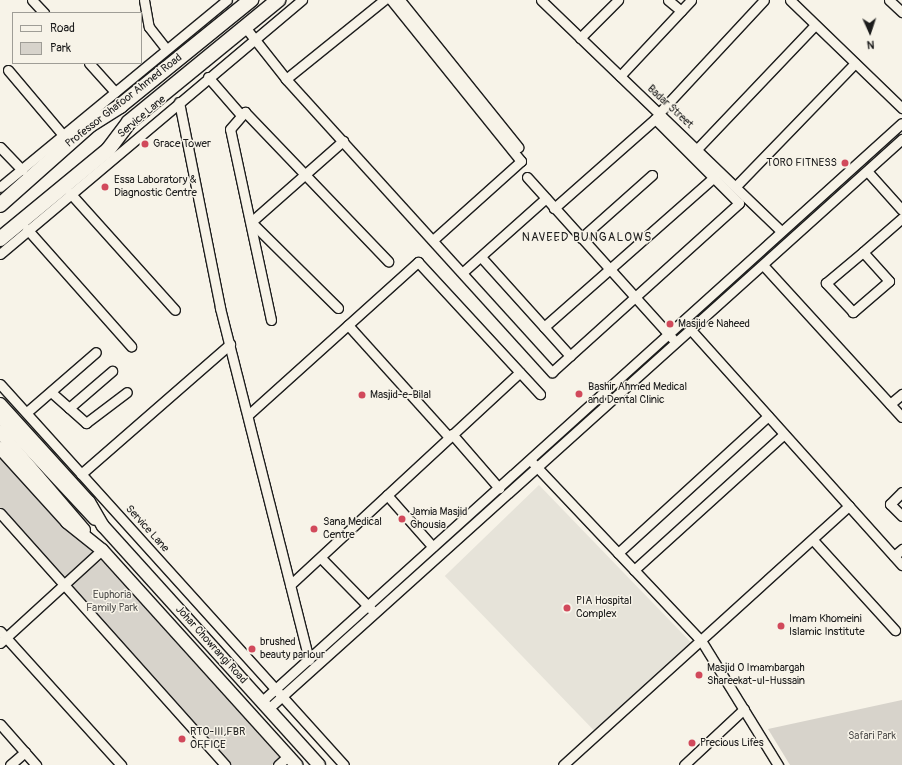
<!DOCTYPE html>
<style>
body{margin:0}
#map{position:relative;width:902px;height:765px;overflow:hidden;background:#f7f3e8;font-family:Pangolin,sans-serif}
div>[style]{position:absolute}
.built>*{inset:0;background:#e6e3d9;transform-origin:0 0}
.green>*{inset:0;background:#d7d3cb}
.roads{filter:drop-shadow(1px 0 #1c1c1c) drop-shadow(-1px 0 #1c1c1c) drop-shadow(0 1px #1c1c1c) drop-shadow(0 -1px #1c1c1c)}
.street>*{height:9px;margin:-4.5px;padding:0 4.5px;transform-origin:4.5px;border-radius:4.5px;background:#f7f3e8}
.secondary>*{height:12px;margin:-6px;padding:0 6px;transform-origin:6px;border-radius:6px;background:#f7f3e8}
.primary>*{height:14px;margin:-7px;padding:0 7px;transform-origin:7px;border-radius:7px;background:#f7f3e8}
.dots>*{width:11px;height:11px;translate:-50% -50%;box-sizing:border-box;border:2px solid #f7f3e8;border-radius:50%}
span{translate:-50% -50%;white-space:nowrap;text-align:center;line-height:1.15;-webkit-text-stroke:3px #f7f3e8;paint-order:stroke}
.street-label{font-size:11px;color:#1c1c1c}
.poi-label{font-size:11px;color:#1c1c1c}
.left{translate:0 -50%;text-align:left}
.right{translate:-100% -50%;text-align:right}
.park-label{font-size:11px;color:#545351}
.neighbourhood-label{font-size:12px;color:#1c1c1c;letter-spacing:1px}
.legend{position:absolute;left:12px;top:12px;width:130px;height:52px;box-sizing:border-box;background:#f7f3e8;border:1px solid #9f9d96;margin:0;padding:5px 7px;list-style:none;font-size:12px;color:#1c1c1c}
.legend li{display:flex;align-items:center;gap:8px;height:20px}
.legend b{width:20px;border:1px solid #9f9d96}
.north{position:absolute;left:850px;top:12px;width:40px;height:40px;-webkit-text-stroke:3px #f7f3e8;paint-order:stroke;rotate:177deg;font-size:11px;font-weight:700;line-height:16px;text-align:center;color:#1c1c1c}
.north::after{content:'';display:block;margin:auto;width:14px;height:18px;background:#1c1c1c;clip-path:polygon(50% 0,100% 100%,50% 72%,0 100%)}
</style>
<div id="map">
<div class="built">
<div style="left:539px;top:485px;width:220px;height:131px;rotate:46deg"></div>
</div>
<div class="green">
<div style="clip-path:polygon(0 450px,94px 553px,65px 579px,0 508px)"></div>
<div style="clip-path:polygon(101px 560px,280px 758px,272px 765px,231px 765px,70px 587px)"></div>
<div style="clip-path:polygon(902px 700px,902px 765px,790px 765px,768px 729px)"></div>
</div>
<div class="roads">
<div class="street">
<div style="left:32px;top:0;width:18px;rotate:47deg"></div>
<div style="left:144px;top:0;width:27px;rotate:80deg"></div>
<div style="left:149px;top:27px;width:28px;rotate:52deg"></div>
<div style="left:391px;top:0;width:207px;rotate:51.1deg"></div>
<div style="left:521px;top:161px;width:117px;rotate:138.1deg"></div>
<div style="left:400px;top:0;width:189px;rotate:51.2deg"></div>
<div style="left:541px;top:0;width:333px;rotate:43.9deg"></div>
<div style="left:668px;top:0;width:17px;rotate:40deg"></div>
<div style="left:790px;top:0;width:156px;rotate:44deg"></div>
<div style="left:889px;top:0;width:18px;rotate:43deg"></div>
<div style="left:245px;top:27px;width:66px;rotate:51.7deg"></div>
<div style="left:286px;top:79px;width:396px;rotate:47.8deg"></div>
<div style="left:552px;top:372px;width:252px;rotate:-42.1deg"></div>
<div style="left:739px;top:203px;width:119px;rotate:-135deg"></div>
<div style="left:655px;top:119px;width:135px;rotate:138.6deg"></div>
<div style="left:580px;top:38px;width:54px;rotate:-45deg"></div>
<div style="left:89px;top:63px;width:39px;rotate:48deg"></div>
<div style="left:8px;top:70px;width:85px;rotate:49.8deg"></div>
<div style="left:620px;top:76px;width:104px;rotate:-46.9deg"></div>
<div style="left:208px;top:77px;width:50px;rotate:49deg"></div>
<div style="left:286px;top:79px;width:126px;rotate:-38.9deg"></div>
<div style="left:179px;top:102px;width:210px;rotate:78.7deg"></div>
<div style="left:220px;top:308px;width:363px;rotate:75.8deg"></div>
<div style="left:659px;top:113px;width:154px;rotate:-47.1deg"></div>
<div style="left:0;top:147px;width:32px;rotate:46deg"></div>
<div style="left:697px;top:149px;width:171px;rotate:-46.4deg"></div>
<div style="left:867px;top:171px;width:52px;rotate:48.1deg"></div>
<div style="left:527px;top:177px;width:218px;rotate:48deg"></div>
<div style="left:736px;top:186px;width:171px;rotate:-45.9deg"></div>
<div style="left:0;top:187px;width:294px;rotate:-39.5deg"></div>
<div style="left:70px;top:193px;width:157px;rotate:48.1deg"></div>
<div style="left:27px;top:229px;width:157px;rotate:48.4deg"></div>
<div style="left:581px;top:238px;width:95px;rotate:-41.6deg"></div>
<div style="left:863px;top:252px;width:39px;rotate:48deg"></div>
<div style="left:889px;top:281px;width:48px;rotate:139.3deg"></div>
<div style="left:853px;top:312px;width:40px;rotate:-133deg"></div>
<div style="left:826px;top:283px;width:48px;rotate:-40deg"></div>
<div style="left:863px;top:252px;width:52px;rotate:-41.1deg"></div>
<div style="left:0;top:254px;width:395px;rotate:-40.1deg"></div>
<div style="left:481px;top:257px;width:133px;rotate:48deg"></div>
<div style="left:763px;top:265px;width:206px;rotate:47.6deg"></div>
<div style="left:463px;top:272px;width:111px;rotate:-41.7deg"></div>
<div style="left:338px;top:308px;width:122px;rotate:-135.3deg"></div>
<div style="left:251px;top:222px;width:123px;rotate:-41.4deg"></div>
<div style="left:271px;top:320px;width:195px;rotate:-102.1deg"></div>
<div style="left:230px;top:129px;width:23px;rotate:-49deg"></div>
<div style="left:245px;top:112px;width:207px;rotate:46.2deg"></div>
<div style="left:348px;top:325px;width:151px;rotate:48deg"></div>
<div style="left:544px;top:327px;width:227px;rotate:-41.4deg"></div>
<div style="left:691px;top:330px;width:316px;rotate:48.1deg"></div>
<div style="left:0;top:384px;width:513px;rotate:47.92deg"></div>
<div style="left:51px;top:392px;width:47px;rotate:41.5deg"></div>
<div style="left:86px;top:423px;width:51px;rotate:-37.1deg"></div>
<div style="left:890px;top:404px;width:16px;rotate:-40deg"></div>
<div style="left:69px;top:408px;width:57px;rotate:-40.7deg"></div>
<div style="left:27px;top:412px;width:91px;rotate:-41deg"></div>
<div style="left:248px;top:415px;width:229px;rotate:-42deg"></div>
<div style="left:418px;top:262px;width:180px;rotate:47.3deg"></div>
<div style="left:452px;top:434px;width:72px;rotate:49deg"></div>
<div style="left:533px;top:463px;width:246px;rotate:46.6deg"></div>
<div style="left:702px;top:642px;width:145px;rotate:58.3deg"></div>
<div style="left:81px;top:474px;width:198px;rotate:-41.1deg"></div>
<div style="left:902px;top:492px;width:17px;rotate:135deg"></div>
<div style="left:890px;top:504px;width:17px;rotate:45deg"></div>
<div style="left:387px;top:495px;width:69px;rotate:48.5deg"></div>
<div style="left:0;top:513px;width:338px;rotate:48.2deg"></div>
<div style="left:813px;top:540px;width:122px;rotate:47.7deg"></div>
<div style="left:618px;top:553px;width:203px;rotate:-42.4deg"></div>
<div style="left:894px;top:556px;width:11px;rotate:-41deg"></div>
<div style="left:321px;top:558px;width:73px;rotate:45.6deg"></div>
<div style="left:634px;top:570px;width:202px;rotate:-42.2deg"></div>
<div style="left:290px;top:585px;width:313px;rotate:-42.8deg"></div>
<div style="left:0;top:631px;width:181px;rotate:47.9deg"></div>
<div style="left:0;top:643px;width:138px;rotate:-42.4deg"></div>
<div style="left:262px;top:701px;width:862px;rotate:-42.09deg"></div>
<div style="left:268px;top:709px;width:853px;rotate:-41.96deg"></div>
<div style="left:0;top:724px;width:55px;rotate:48.7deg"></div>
<div style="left:10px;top:765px;width:20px;rotate:-41deg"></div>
<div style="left:278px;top:765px;width:13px;rotate:-42deg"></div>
<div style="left:563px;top:765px;width:386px;rotate:-42.2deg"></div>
<div style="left:684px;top:765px;width:82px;rotate:-43deg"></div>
</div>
<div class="secondary">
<div style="left:0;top:404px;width:132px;rotate:47.8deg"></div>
<div style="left:89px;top:502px;width:28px;rotate:60deg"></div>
<div style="left:103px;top:526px;width:322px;rotate:47.9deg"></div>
<div style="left:0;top:417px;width:139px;rotate:47deg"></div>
<div style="left:0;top:432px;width:129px;rotate:49.4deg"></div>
<div style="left:0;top:448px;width:100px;rotate:47.8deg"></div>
<div style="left:67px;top:522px;width:45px;rotate:38.7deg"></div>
<div style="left:102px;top:550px;width:290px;rotate:47.9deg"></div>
</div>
<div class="primary">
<div style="left:0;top:205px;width:120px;rotate:-41.6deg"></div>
<div style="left:90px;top:125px;width:36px;rotate:-32deg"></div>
<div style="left:120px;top:106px;width:169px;rotate:-39deg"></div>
<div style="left:0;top:239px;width:140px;rotate:-39.5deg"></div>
<div style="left:108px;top:150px;width:35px;rotate:-53deg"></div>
<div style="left:129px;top:122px;width:193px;rotate:-39.3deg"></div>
</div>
</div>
<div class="dots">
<div style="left:145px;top:144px;background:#d1495b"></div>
<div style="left:845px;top:163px;background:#d1495b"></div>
<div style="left:105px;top:187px;background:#d1495b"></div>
<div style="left:670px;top:324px;background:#d1495b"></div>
<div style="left:579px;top:394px;background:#d1495b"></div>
<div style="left:362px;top:395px;background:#d1495b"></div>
<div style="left:402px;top:519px;background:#d1495b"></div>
<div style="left:314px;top:529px;background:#d1495b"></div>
<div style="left:567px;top:608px;background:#d1495b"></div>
<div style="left:781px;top:626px;background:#d1495b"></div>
<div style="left:252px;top:649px;background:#d1495b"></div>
<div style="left:699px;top:675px;background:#d1495b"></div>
<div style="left:182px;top:739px;background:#d1495b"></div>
<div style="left:692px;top:743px;background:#d1495b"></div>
</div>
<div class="street-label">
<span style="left:124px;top:101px;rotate:-38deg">Professor Ghafoor Ahmed Road</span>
<span style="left:670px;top:107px;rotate:43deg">Badar Street</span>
<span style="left:142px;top:117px;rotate:-40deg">Service Lane</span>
<span style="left:147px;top:529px;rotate:48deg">Service Lane</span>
<span style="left:211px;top:645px;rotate:48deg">Johar Chowrangi Road</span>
</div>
<div class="poi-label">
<span class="left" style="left:153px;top:144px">Grace Tower</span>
<span class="right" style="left:837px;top:163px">TORO FITNESS</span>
<span class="left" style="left:114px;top:187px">Essa Laboratory &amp;<br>Diagnostic Centre</span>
<span class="left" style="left:678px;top:324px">Masjid e Naheed</span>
<span class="left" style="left:588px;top:394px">Bashir Ahmed Medical<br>and Dental Clinic</span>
<span class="left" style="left:370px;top:395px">Masjid-e-Bilal</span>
<span class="left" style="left:410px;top:519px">Jamia Masjid<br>Ghousia</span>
<span class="left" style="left:323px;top:529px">Sana Medical<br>Centre</span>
<span class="left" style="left:576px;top:608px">PIA Hospital<br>Complex</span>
<span class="left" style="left:789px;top:626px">Imam Khomeini<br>Islamic Institute</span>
<span class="left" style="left:260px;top:649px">brushed<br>beauty parlour</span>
<span class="left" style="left:707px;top:675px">Masjid O Imambargah<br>Shareekat-ul-Hussain</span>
<span class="left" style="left:190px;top:739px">RTO-III,FBR<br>OFFICE</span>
<span class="left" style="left:700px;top:743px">Precious Lifes</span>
</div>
<div class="park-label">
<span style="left:112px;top:602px">Euphoria<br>Family Park</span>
<span style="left:872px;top:736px">Safari Park</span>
</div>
<div class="neighbourhood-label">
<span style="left:587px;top:238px">NAVEED BUNGALOWS</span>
</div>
<ul class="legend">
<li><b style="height:5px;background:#f7f3e8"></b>Road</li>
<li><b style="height:11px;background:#d7d3cb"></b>Park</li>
</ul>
<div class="north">N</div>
</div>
